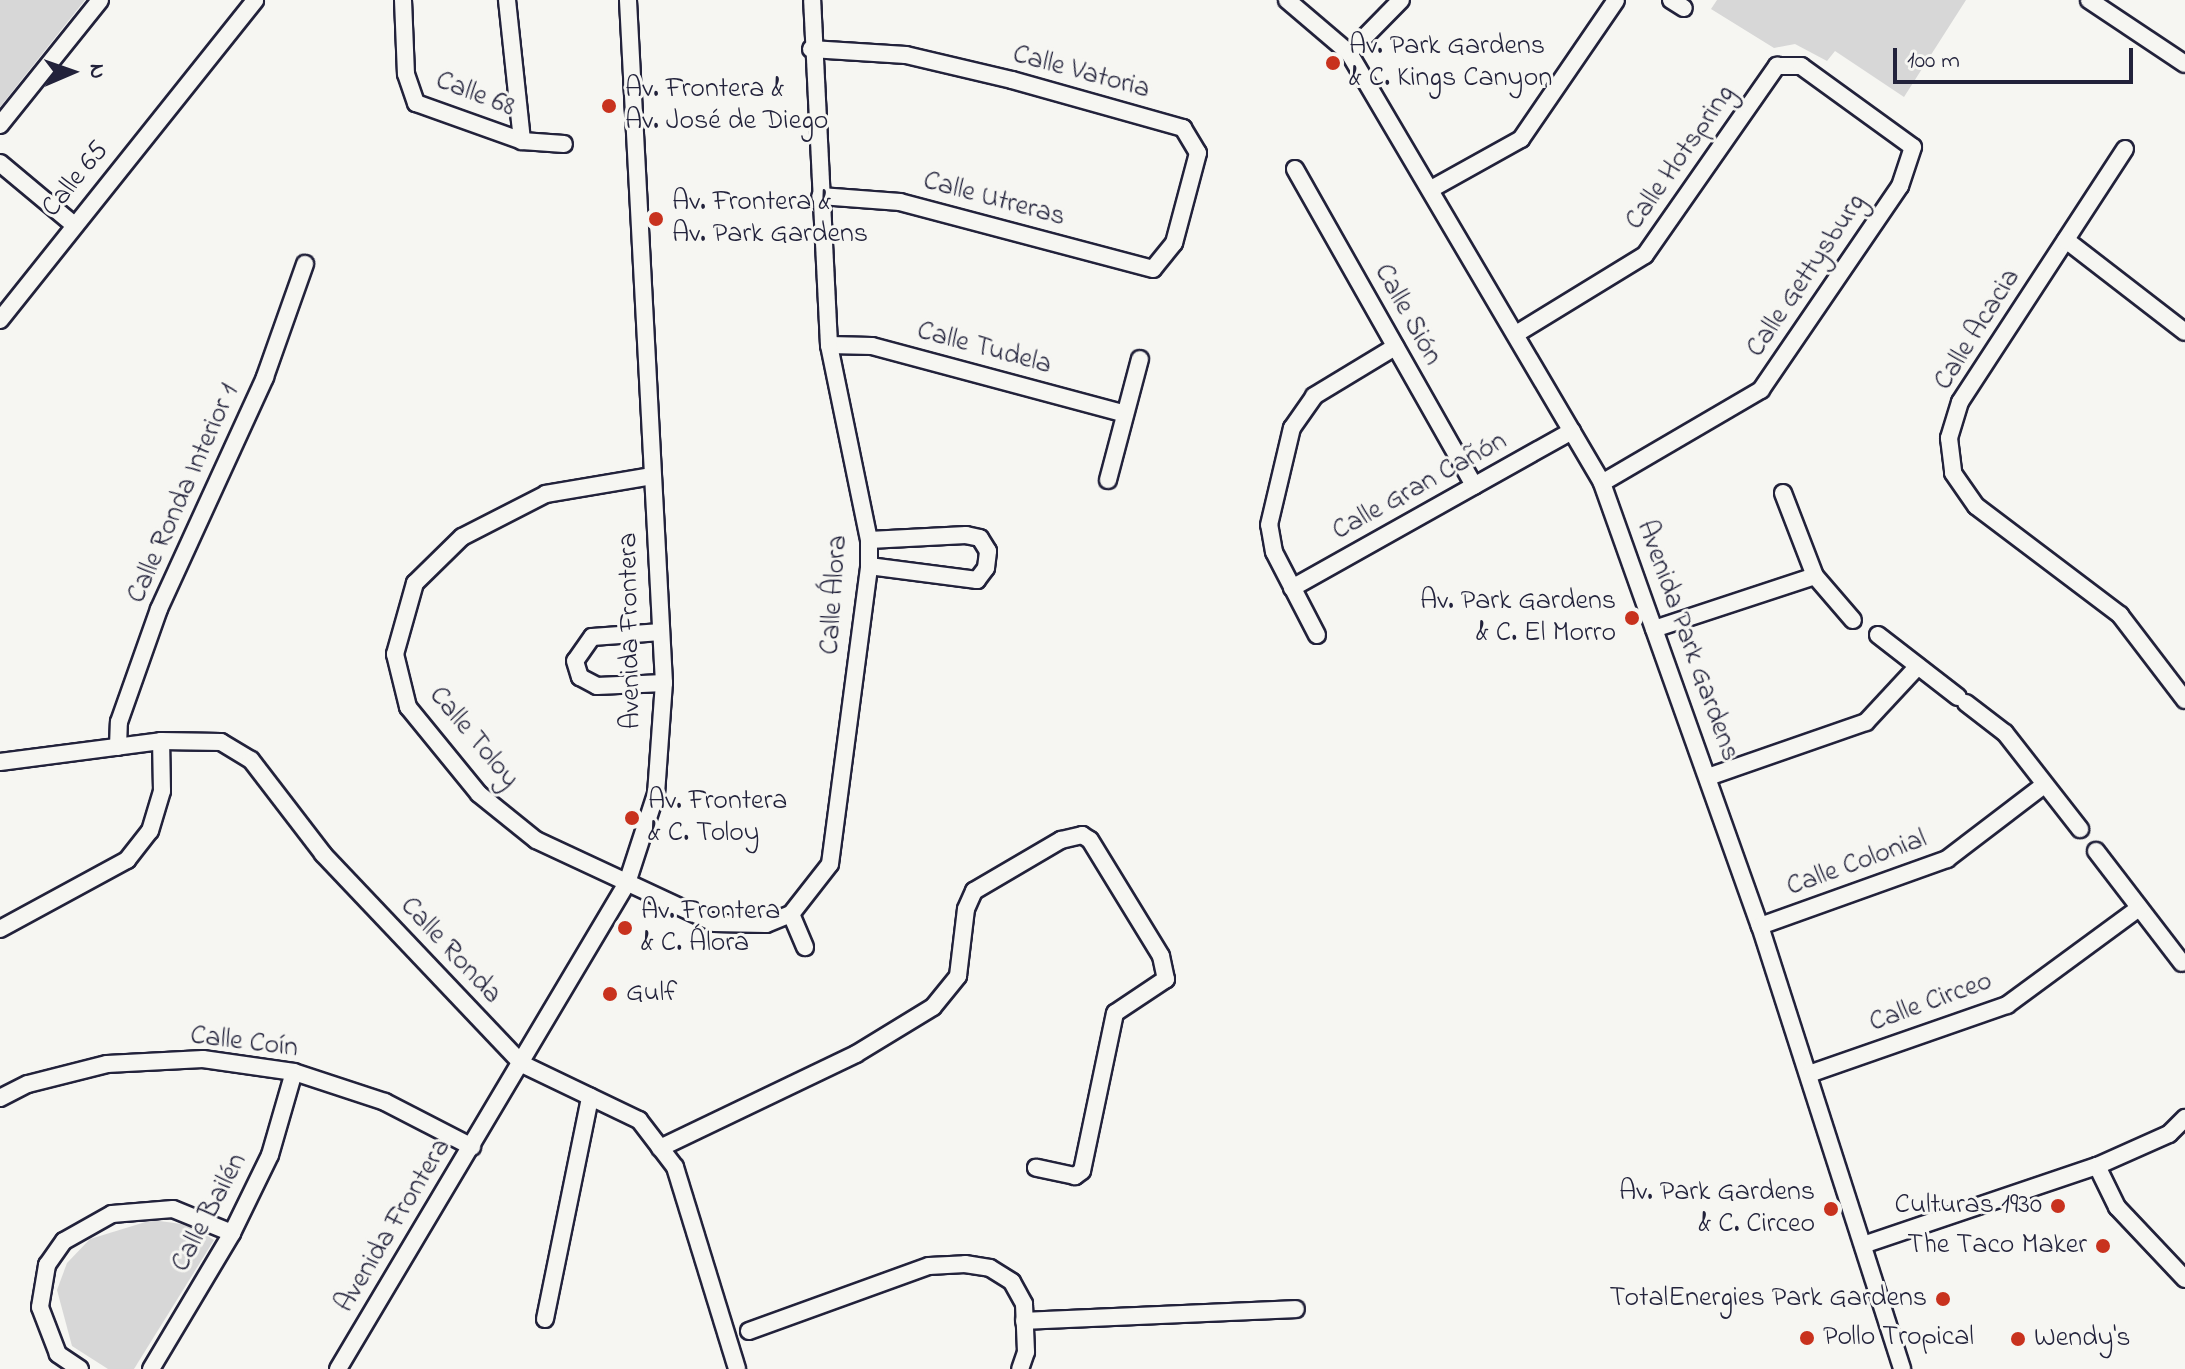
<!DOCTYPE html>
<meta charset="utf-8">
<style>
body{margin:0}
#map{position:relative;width:2185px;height:1369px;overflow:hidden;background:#f6f6f2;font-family:"Indie Flower",sans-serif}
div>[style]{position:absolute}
.green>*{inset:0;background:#d7d7d7}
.roads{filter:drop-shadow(2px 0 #22223b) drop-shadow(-2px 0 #22223b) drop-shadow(0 2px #22223b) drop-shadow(0 -2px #22223b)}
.minor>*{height:16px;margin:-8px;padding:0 8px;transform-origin:8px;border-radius:8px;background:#f6f6f2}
.dots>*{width:22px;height:22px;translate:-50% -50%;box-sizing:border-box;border:4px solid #f6f6f2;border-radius:50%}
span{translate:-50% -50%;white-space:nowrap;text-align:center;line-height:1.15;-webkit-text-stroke:6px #f6f6f2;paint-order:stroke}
.poi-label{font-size:28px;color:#22223b}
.left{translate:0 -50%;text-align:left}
.right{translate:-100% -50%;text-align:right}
.street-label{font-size:28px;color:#22223b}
.north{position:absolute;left:32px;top:32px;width:80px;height:80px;-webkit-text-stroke:6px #f6f6f2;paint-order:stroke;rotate:88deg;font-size:22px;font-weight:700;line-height:32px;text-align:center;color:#22223b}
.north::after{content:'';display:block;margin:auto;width:28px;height:36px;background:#22223b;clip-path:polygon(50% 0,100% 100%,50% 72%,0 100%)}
.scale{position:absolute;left:1893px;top:48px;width:240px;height:36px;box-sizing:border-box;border:4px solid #22223b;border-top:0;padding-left:10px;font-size:24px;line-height:28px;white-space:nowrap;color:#22223b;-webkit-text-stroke:6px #f6f6f2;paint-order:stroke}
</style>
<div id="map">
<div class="green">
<div style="clip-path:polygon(0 0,85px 0,0 107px)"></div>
<div style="clip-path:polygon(1717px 0,1966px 0,1904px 97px,1835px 51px,1827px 61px,1795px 44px,1774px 48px,1711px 9px)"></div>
<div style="clip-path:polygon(152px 1220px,189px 1225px,214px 1240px,134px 1369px,108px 1369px,72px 1346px,57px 1290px,67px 1263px,90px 1239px)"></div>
</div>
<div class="roads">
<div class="minor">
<div style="left:403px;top:0;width:74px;rotate:87.7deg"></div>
<div style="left:406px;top:74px;width:31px;rotate:71deg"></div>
<div style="left:416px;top:103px;width:113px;rotate:19.7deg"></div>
<div style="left:522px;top:141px;width:42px;rotate:4.1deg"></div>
<div style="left:507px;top:0;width:142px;rotate:83.9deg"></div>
<div style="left:1287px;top:0;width:82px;rotate:40.5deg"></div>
<div style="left:1349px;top:53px;width:499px;rotate:59.5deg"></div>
<div style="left:1602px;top:483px;width:470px;rotate:70.4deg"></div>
<div style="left:1760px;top:926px;width:465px;rotate:72.2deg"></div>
<div style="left:1671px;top:0;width:15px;rotate:32deg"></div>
<div style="left:2089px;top:0;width:115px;rotate:33.7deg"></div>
<div style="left:811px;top:49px;width:95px;rotate:3.6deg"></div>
<div style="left:906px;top:55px;width:109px;rotate:13.3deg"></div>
<div style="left:1012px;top:80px;width:178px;rotate:15.7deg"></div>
<div style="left:1183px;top:128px;width:29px;rotate:59deg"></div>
<div style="left:1198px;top:153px;width:93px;rotate:104.9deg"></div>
<div style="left:1174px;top:243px;width:33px;rotate:129deg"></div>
<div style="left:1153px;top:269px;width:262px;rotate:-165.2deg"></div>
<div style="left:900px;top:202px;width:80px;rotate:-175.7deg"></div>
<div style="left:1349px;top:53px;width:74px;rotate:-45.5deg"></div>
<div style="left:0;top:125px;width:160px;rotate:-51.3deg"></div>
<div style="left:2125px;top:149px;width:302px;rotate:123.1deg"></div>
<div style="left:1960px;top:402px;width:38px;rotate:107deg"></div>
<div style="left:1949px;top:438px;width:35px;rotate:83deg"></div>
<div style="left:1953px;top:473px;width:40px;rotate:55.1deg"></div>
<div style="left:1976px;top:506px;width:181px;rotate:37.1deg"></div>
<div style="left:2120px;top:615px;width:107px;rotate:52.6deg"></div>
<div style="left:0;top:163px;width:95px;rotate:39.9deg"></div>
<div style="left:1295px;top:169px;width:364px;rotate:60.5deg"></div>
<div style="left:1433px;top:188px;width:101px;rotate:-29.1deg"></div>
<div style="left:1521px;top:139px;width:168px;rotate:-55.6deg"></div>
<div style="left:2066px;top:240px;width:150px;rotate:37.7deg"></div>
<div style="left:0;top:320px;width:409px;rotate:-51.4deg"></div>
<div style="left:1516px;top:334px;width:151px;rotate:-31.5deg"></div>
<div style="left:1645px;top:255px;width:231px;rotate:-55.1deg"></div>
<div style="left:1777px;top:66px;width:24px"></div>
<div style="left:1801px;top:66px;width:138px;rotate:35.9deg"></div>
<div style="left:1913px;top:147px;width:41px;rotate:108.4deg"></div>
<div style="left:1900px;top:186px;width:247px;rotate:124.3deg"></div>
<div style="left:1761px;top:390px;width:184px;rotate:149.7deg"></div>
<div style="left:829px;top:345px;width:43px;rotate:1.3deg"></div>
<div style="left:872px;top:346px;width:262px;rotate:15deg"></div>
<div style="left:652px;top:476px;width:108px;rotate:170.4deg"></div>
<div style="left:546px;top:494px;width:94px;rotate:152.9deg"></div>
<div style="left:462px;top:537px;width:66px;rotate:135.6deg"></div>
<div style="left:415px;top:583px;width:74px;rotate:105.7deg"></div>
<div style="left:395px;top:654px;width:55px;rotate:76.2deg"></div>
<div style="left:408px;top:707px;width:112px;rotate:50.8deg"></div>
<div style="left:479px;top:794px;width:73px;rotate:38.9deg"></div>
<div style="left:536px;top:840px;width:196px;rotate:25deg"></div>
<div style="left:714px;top:923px;width:52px;rotate:1.1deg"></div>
<div style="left:766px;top:924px;width:27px;rotate:-22deg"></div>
<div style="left:791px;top:914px;width:63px;rotate:-52deg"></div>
<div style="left:830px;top:864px;width:301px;rotate:-82.5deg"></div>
<div style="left:869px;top:566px;width:26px;rotate:-90deg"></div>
<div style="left:869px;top:540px;width:199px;rotate:-101.6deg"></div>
<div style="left:829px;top:345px;width:345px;rotate:-92.8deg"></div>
<div style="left:1108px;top:480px;width:125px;rotate:-75.2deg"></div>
<div style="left:1783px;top:493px;width:89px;rotate:68.9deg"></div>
<div style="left:1815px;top:576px;width:58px;rotate:49.2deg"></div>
<div style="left:869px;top:566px;width:109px;rotate:7.4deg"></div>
<div style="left:977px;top:580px;width:15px;rotate:-53deg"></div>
<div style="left:986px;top:568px;width:17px;rotate:-83deg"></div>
<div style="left:988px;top:551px;width:15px;rotate:-122deg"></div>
<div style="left:980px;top:538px;width:14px;rotate:-168deg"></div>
<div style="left:966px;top:535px;width:97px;rotate:177deg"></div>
<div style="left:1292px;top:588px;width:321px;rotate:-29.3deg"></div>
<div style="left:1654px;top:629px;width:169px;rotate:-18.2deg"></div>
<div style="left:661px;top:632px;width:69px;rotate:175.9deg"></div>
<div style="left:592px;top:637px;width:29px;rotate:125deg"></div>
<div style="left:575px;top:661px;width:17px;rotate:73deg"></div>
<div style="left:580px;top:677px;width:19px;rotate:28deg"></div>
<div style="left:597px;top:686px;width:67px;rotate:-2.6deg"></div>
<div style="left:1317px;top:635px;width:93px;rotate:-117.4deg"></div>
<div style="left:1274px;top:552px;width:27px;rotate:-100deg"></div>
<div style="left:1269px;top:525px;width:100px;rotate:-76.7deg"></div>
<div style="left:1292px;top:428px;width:39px;rotate:-55deg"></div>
<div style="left:1314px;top:396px;width:95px;rotate:-31.2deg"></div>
<div style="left:1878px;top:635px;width:101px;rotate:37.8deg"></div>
<div style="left:1966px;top:703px;width:49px;rotate:37.6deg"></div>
<div style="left:2005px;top:733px;width:122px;rotate:52deg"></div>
<div style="left:118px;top:747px;width:25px;rotate:-88deg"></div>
<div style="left:119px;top:722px;width:120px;rotate:-70.5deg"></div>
<div style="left:159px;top:609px;width:255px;rotate:-65.4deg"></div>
<div style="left:265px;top:377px;width:120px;rotate:-70.5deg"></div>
<div style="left:0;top:762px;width:162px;rotate:-7.4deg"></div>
<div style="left:161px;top:741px;width:60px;rotate:1deg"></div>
<div style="left:221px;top:742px;width:35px;rotate:31deg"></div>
<div style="left:251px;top:760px;width:118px;rotate:52.5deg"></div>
<div style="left:323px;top:854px;width:289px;rotate:46.5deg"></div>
<div style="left:522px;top:1064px;width:130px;rotate:25.6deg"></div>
<div style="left:639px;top:1120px;width:59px;rotate:52.5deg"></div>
<div style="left:675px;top:1167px;width:211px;rotate:72.9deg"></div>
<div style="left:1708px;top:777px;width:167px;rotate:-19.2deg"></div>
<div style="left:1866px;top:722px;width:76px;rotate:-47.1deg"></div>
<div style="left:2096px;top:851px;width:141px;rotate:52.5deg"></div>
<div style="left:791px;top:914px;width:36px;rotate:67deg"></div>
<div style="left:1760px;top:926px;width:199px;rotate:-19.7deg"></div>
<div style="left:1947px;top:859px;width:122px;rotate:-37.3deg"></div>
<div style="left:0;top:929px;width:145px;rotate:-28.5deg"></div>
<div style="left:127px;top:860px;width:37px;rotate:-52deg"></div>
<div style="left:150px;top:831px;width:42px;rotate:-73.3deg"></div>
<div style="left:162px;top:791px;width:50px;rotate:-91.1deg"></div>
<div style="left:1809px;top:1074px;width:210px;rotate:-19.2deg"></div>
<div style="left:2007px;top:1005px;width:164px;rotate:-36.3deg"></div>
<div style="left:0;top:1098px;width:31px;rotate:-27deg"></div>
<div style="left:28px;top:1084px;width:81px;rotate:-14.2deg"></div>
<div style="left:107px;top:1064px;width:96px;rotate:-3deg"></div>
<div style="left:203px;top:1059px;width:92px;rotate:8.1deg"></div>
<div style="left:294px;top:1072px;width:96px;rotate:18.2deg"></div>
<div style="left:385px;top:1102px;width:98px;rotate:27.3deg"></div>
<div style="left:660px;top:1148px;width:217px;rotate:-25.6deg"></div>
<div style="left:856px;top:1054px;width:90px;rotate:-31.4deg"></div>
<div style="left:933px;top:1007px;width:40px;rotate:-51deg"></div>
<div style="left:958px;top:976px;width:67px;rotate:-83.2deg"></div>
<div style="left:966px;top:909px;width:20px;rotate:-66deg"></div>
<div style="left:974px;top:891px;width:101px;rotate:-30.4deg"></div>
<div style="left:1061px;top:840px;width:22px;rotate:-13deg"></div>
<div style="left:1082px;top:835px;width:9px;rotate:32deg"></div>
<div style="left:1090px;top:840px;width:136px;rotate:58.5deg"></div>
<div style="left:1161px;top:956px;width:24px;rotate:78deg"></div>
<div style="left:1166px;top:979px;width:61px;rotate:146.3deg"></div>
<div style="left:1115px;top:1013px;width:161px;rotate:101.8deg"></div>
<div style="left:1082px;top:1171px;width:9px;rotate:144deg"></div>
<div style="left:1075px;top:1176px;width:40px;rotate:-168deg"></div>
<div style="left:2097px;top:1166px;width:46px;rotate:64deg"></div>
<div style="left:2117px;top:1207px;width:99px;rotate:46.6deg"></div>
<div style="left:1863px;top:1245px;width:247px;rotate:-18.7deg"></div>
<div style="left:2097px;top:1166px;width:79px;rotate:-24deg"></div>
<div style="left:2169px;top:1134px;width:23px;rotate:-45deg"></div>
<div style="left:545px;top:1319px;width:227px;rotate:-78.5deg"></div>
<div style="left:1024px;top:1321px;width:272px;rotate:-2.5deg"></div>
<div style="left:749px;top:1331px;width:191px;rotate:-19.9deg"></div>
<div style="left:929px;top:1266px;width:36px;rotate:-3deg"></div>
<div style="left:965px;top:1264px;width:25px;rotate:9deg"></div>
<div style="left:990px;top:1268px;width:26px;rotate:32deg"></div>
<div style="left:1012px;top:1282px;width:25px;rotate:61deg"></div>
<div style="left:1024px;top:1304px;width:48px;rotate:87.6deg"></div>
<div style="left:1026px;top:1352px;width:18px;rotate:109deg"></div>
<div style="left:80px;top:1369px;width:27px;rotate:-146deg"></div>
<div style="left:58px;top:1354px;width:50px;rotate:-111deg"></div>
<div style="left:40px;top:1307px;width:43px;rotate:-80.5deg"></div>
<div style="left:47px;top:1265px;width:29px;rotate:-55deg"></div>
<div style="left:64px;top:1241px;width:55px;rotate:-29.4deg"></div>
<div style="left:112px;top:1214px;width:61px;rotate:-4.7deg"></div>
<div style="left:173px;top:1209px;width:64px;rotate:22.1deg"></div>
<div style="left:151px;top:1369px;width:158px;rotate:-59.2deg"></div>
<div style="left:232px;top:1233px;width:87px;rotate:-64deg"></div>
<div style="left:270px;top:1155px;width:86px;rotate:-73.9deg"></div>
<div style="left:338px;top:1369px;width:565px;rotate:-59.26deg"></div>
<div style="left:627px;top:883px;width:94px;rotate:-72deg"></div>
<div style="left:656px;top:794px;width:111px;rotate:-85.9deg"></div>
<div style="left:664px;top:683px;width:684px;rotate:-93.02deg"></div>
</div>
</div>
<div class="dots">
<div style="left:1333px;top:63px;background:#c8321e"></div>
<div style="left:609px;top:106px;background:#c8321e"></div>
<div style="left:656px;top:219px;background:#c8321e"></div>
<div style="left:1632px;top:618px;background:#c8321e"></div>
<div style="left:632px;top:818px;background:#c8321e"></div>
<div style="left:625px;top:928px;background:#c8321e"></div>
<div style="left:610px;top:994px;background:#c8321e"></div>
<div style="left:2058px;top:1206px;background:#c8321e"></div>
<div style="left:1831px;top:1209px;background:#c8321e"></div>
<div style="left:2103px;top:1246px;background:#c8321e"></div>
<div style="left:1943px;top:1299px;background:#c8321e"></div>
<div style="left:1807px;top:1338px;background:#c8321e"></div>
<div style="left:2018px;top:1339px;background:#c8321e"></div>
</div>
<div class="poi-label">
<span class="left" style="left:1349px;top:63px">Av. Park Gardens<br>&amp; C. Kings Canyon</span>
<span class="left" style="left:625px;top:106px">Av. Frontera &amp;<br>Av. José de Diego</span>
<span class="left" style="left:672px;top:219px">Av. Frontera &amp;<br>Av. Park Gardens</span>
<span class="right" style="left:1616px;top:618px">Av. Park Gardens<br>&amp; C. El Morro</span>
<span class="left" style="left:648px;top:818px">Av. Frontera<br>&amp; C. Toloy</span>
<span class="left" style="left:641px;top:928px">Av. Frontera<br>&amp; C. Álora</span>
<span class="left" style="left:626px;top:994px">Gulf</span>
<span class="right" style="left:1815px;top:1209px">Av. Park Gardens<br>&amp; C. Circeo</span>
<span class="right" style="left:2042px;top:1206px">Culturas 1930</span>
<span class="right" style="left:2087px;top:1246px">The Taco Maker</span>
<span class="right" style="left:1927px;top:1299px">TotalEnergies Park Gardens</span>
<span class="left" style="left:1823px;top:1338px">Pollo Tropical</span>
<span class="left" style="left:2034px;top:1339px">Wendy's</span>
</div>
<div class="street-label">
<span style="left:1081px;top:73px;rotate:15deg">Calle Vatoria</span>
<span style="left:475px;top:95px;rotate:21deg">Calle 68</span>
<span style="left:1681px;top:158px;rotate:-55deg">Calle Hotspring</span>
<span style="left:76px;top:180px;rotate:-51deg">Calle 65</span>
<span style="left:994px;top:200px;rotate:15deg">Calle Utreras</span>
<span style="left:1807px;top:276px;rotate:-56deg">Calle Gettysburg</span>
<span style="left:1407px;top:315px;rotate:61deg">Calle Sión</span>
<span style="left:1978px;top:330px;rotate:-58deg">Calle Acacia</span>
<span style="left:984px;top:349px;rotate:15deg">Calle Tudela</span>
<span style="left:1420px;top:487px;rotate:-29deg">Calle Gran Cañón</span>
<span style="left:184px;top:494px;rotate:-66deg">Calle Ronda Interior 1</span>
<span style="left:835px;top:595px;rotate:-86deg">Calle Álora</span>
<span style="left:631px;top:631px;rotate:-91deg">Avenida Frontera</span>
<span style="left:1687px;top:641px;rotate:70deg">Avenida Park Gardens</span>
<span style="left:473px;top:738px;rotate:50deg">Calle Toloy</span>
<span style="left:1857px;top:864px;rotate:-20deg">Calle Colonial</span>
<span style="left:450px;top:951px;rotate:47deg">Calle Ronda</span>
<span style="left:1931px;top:1003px;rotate:-20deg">Calle Circeo</span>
<span style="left:244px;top:1043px;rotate:7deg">Calle Coín</span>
<span style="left:210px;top:1213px;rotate:-62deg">Calle Bailén</span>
<span style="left:394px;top:1226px;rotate:-59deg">Avenida Frontera</span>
</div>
<div class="north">N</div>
<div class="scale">100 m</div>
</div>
